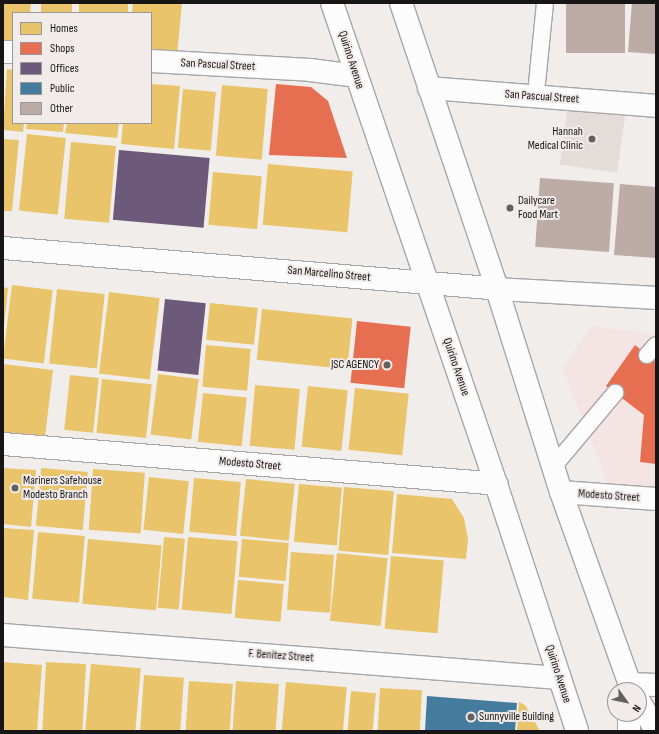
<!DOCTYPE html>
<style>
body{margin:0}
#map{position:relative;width:659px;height:734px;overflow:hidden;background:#f0edeb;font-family:"Sofia Sans Condensed",sans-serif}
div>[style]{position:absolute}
.commercial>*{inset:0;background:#f4e4e4}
.built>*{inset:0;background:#e4dcd9;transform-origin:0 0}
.homes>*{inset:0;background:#e9c46a;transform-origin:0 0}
.shops>*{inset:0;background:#e76f51;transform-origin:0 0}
.offices>*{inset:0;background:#6d597a;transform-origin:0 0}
.public>*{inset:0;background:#457b9d}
.building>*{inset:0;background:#bdaba5;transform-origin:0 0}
.roads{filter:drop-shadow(1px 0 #a8a6a5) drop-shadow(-1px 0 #a8a6a5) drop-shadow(0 1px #a8a6a5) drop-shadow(0 -1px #a8a6a5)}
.lane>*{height:16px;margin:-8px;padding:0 8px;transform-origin:8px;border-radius:8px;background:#fdfcfc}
.street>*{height:22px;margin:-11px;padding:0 11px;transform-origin:11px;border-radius:11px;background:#fdfcfc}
.secondary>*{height:22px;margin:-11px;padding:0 11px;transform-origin:11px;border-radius:11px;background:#fdfcfc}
.primary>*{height:22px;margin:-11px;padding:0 11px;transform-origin:11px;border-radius:11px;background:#fdfcfc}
.highway>*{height:22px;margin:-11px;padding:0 11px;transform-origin:11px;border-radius:11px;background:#fdfcfc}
.dots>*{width:11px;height:11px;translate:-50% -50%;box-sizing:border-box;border:2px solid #f1ecea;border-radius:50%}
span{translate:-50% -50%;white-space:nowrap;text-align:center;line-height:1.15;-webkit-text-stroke:4px #f1ecea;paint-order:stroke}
.street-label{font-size:12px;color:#171515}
.poi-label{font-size:12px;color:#171515}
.right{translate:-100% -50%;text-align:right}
.left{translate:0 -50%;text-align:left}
.frame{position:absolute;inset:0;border:4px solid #171515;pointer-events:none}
.legend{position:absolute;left:12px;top:12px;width:140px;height:112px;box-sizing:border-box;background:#f1ecea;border:1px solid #9a9695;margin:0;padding:5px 7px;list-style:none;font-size:12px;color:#171515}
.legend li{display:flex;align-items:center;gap:8px;height:20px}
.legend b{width:20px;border:1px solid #9a9695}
.north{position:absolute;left:607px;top:682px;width:40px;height:40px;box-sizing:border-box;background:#f1ecea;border:1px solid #9a9695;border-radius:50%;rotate:123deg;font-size:11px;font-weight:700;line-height:16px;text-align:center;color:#171515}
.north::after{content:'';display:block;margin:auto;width:14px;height:18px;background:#636160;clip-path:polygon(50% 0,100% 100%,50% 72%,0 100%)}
</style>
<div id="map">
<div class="commercial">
<div style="clip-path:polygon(592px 326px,656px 334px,656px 486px,610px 488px,562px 368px)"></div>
</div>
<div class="built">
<div style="left:568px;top:105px;width:58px;height:60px;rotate:8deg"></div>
</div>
<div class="homes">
<div style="clip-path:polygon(3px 3px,31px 3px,30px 13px,13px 13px,13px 42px,3px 41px)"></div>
<div style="left:41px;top:3px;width:31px;height:10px"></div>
<div style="left:79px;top:3px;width:49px;height:10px"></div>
<div style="clip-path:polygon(133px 3px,182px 3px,177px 56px,151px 54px,151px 13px,132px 13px)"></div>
<div style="clip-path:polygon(7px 69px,13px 70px,13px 123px,24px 123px,23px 132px,3px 130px)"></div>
<div style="clip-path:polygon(151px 84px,180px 86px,174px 149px,121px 144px,123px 123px,151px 123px)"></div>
<div style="left:222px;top:85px;width:46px;height:71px;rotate:5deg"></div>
<div style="left:183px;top:89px;width:33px;height:59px;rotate:5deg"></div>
<div style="clip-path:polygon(27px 123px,64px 123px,63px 132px,26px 129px)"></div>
<div style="clip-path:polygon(67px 123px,119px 123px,117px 138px,65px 133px)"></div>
<div style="left:27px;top:134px;width:39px;height:77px;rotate:6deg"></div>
<div style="clip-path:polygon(3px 139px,19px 140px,12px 211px,3px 211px)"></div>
<div style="left:71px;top:142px;width:45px;height:77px;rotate:5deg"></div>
<div style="left:268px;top:164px;width:85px;height:61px;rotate:5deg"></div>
<div style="left:213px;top:172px;width:49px;height:53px;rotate:5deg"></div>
<div style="left:12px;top:285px;width:41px;height:74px;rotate:7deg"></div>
<div style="clip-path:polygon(3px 287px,8px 288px,4px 325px,3px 325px)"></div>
<div style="left:57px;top:289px;width:48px;height:75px;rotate:6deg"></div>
<div style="left:109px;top:292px;width:51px;height:82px;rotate:7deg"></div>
<div style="left:210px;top:303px;width:48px;height:37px;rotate:6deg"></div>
<div style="left:262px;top:309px;width:91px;height:51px;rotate:6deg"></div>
<div style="left:206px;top:345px;width:45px;height:42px;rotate:5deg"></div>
<div style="clip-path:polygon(3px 364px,53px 370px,45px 437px,3px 432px)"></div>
<div style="left:158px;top:374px;width:41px;height:61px;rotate:7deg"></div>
<div style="left:70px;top:375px;width:29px;height:55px;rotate:6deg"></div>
<div style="left:102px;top:379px;width:50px;height:54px;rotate:6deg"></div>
<div style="left:255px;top:385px;width:45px;height:61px;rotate:5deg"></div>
<div style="left:308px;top:386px;width:40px;height:61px;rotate:6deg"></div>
<div style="left:355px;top:388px;width:54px;height:62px;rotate:6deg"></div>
<div style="left:203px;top:393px;width:44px;height:49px;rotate:6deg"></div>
<div style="clip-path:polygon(3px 468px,36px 470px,31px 527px,3px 524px)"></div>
<div style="left:41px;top:468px;width:47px;height:58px;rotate:5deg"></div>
<div style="left:93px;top:469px;width:52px;height:61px;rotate:4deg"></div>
<div style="left:149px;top:477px;width:40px;height:53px;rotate:6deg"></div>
<div style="left:194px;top:478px;width:47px;height:54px;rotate:5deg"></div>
<div style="left:246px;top:479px;width:49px;height:57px;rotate:6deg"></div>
<div style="left:299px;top:484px;width:43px;height:58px;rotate:5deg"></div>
<div style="left:344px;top:487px;width:50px;height:64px;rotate:5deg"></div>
<div style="clip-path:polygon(397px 494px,452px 499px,464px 518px,468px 539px,466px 559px,392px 553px)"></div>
<div style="clip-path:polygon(3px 528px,34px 530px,28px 600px,3px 597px)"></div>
<div style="left:38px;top:532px;width:47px;height:67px;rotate:5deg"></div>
<div style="left:164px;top:537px;width:21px;height:71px;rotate:5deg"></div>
<div style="left:188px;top:537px;width:50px;height:73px;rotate:5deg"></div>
<div style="left:88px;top:539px;width:74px;height:65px;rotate:5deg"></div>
<div style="left:242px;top:539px;width:47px;height:38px;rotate:5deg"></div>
<div style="left:291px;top:552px;width:43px;height:58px;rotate:4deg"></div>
<div style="left:337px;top:553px;width:51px;height:68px;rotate:6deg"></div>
<div style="left:391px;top:556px;width:53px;height:73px;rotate:5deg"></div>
<div style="left:238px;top:580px;width:46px;height:38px;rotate:5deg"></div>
<div style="clip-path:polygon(3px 662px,42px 665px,37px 731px,3px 731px)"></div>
<div style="left:46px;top:662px;width:40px;height:69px;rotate:3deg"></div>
<div style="left:91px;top:664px;width:50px;height:67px;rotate:5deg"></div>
<div style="left:144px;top:675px;width:40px;height:56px;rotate:4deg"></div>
<div style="left:189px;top:681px;width:44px;height:50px;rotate:4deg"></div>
<div style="left:236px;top:681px;width:43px;height:50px;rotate:4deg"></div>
<div style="left:286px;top:682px;width:61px;height:49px;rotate:5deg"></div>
<div style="left:380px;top:688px;width:42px;height:43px;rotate:3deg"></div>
<div style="left:351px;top:691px;width:25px;height:40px;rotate:5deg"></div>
<div style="clip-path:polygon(519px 702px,525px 705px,540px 731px,517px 731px)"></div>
</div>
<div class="shops">
<div style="clip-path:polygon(276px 84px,311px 87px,328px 101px,347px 158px,269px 155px)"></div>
<div style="left:357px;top:321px;width:54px;height:62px;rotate:6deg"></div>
<div style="clip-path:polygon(635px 345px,656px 362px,656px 464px,640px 462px,644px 415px,606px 386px)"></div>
</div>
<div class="offices">
<div style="left:119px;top:150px;width:91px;height:70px;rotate:5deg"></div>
<div style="left:165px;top:299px;width:41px;height:72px;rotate:6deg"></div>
</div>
<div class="public">
<div style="clip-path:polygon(427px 696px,517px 703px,515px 731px,425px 731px)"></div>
</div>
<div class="building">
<div style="left:566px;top:3px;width:59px;height:50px"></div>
<div style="clip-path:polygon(632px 3px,656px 3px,656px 54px,628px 52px)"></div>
<div style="left:540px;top:178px;width:74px;height:69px;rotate:4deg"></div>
<div style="clip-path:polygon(620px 184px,656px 187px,656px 258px,614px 255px)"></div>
</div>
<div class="roads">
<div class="lane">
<div style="left:537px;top:83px;width:80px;rotate:-84.3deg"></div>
<div style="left:647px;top:355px;width:13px;rotate:-48deg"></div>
<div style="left:553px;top:467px;width:97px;rotate:-50deg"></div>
</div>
<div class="street">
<div style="left:3px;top:52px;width:10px"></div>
<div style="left:151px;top:61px;width:159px;rotate:3.2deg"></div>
<div style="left:310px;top:70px;width:46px;rotate:7.4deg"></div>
<div style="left:429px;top:88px;width:228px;rotate:4.5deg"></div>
<div style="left:3px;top:444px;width:495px;rotate:4.6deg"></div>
<div style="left:561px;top:492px;width:95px;rotate:4.2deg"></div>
<div style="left:3px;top:635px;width:558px;rotate:4.42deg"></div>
<div style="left:629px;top:684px;width:27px;rotate:2deg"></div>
</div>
<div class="secondary">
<div style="left:3px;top:248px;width:496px;rotate:4.7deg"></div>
<div style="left:497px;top:289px;width:159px;rotate:3.2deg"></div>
</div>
<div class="primary">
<div style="left:332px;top:3px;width:508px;rotate:71.17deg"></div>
<div style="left:496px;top:484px;width:260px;rotate:71.8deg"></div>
<div style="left:401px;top:3px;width:302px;rotate:71.4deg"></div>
<div style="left:497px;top:289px;width:213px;rotate:72.5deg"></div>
<div style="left:561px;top:492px;width:210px;rotate:70.3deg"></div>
<div style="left:639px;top:701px;width:34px;rotate:60deg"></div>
</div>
<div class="highway">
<div style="left:629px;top:684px;width:6px;rotate:90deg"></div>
<div style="left:629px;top:714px;width:17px;rotate:90deg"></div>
</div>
</div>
<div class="dots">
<div style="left:592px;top:139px;background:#636160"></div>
<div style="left:510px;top:208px;background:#636160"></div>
<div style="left:387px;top:365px;background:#636160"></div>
<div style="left:15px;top:488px;background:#636160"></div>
<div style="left:471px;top:717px;background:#636160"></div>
</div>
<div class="street-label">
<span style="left:351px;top:60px;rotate:72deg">Quirino Avenue</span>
<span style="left:218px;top:65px;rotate:3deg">San Pascual Street</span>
<span style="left:542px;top:97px;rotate:4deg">San Pascual Street</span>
<span style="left:329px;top:274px;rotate:5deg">San Marcelino Street</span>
<span style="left:456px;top:367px;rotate:71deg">Quirino Avenue</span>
<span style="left:250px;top:464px;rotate:5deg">Modesto Street</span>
<span style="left:609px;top:496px;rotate:4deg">Modesto Street</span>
<span style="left:281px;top:656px;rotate:4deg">F. Benitez Street</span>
<span style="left:558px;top:674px;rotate:72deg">Quirino Avenue</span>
</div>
<div class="poi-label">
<span class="right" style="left:583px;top:139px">Hannah<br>Medical Clinic</span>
<span class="left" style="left:518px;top:208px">Dailycare<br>Food Mart</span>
<span class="right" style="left:379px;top:365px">JSC AGENCY</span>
<span class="left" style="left:23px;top:488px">Mariners Safehouse<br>Modesto Branch</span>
<span class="left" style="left:479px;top:717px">Sunnyville Building</span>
</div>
<div class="frame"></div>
<ul class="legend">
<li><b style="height:11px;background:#e9c46a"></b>Homes</li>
<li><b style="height:11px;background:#e76f51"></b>Shops</li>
<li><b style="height:11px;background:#6d597a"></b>Offices</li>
<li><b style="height:11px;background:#457b9d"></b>Public</li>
<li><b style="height:11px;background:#bdaba5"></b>Other</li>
</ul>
<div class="north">N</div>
</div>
